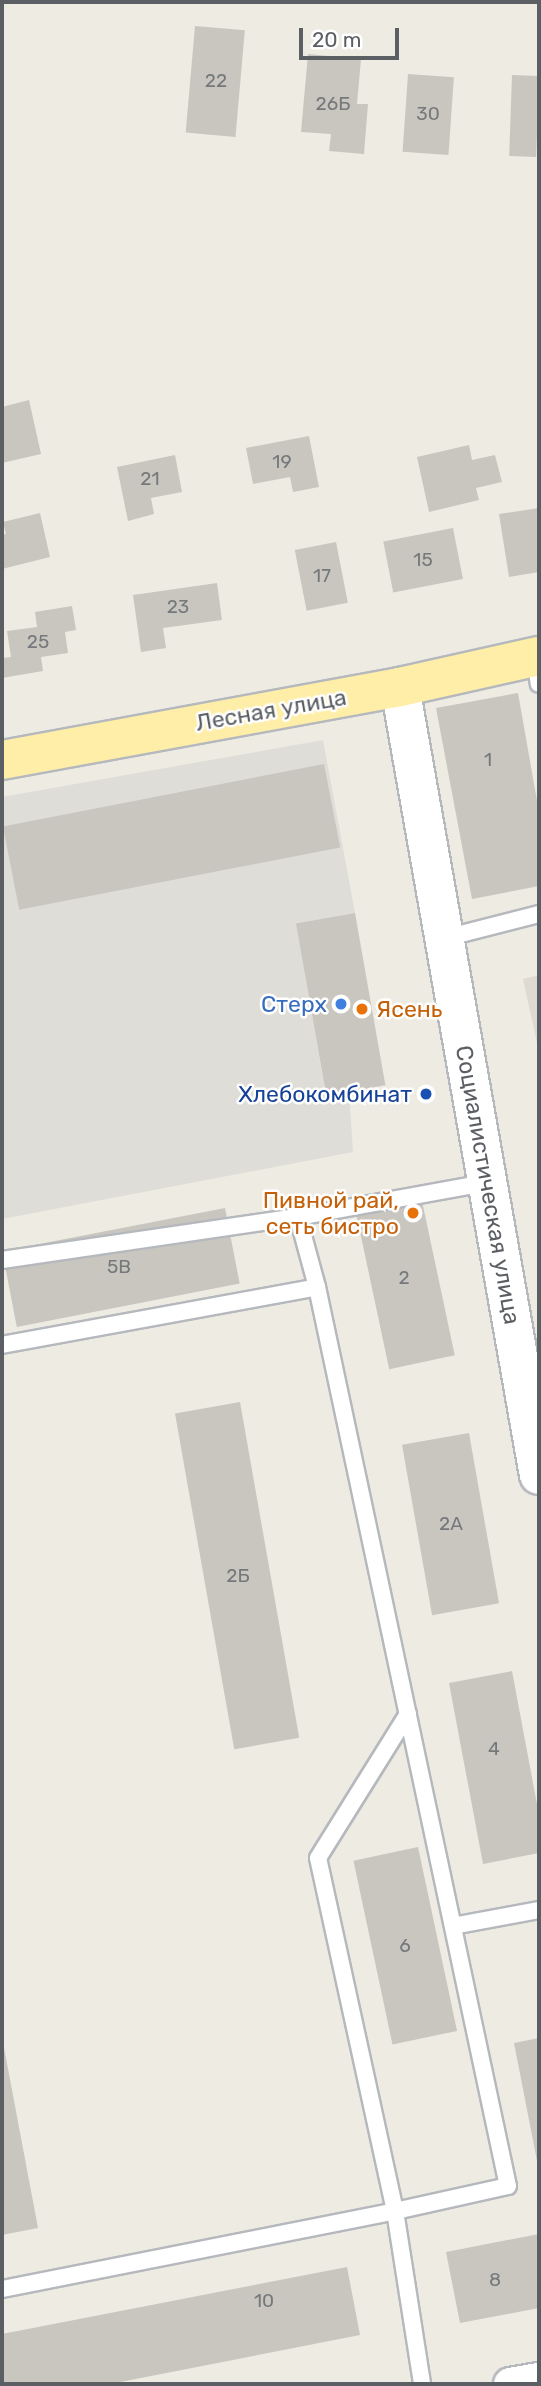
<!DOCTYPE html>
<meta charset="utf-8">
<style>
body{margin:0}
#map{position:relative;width:541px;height:2386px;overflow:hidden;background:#eeebe3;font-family:Rubik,sans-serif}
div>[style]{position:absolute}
.industrial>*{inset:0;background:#dfddd7}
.education>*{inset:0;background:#dedad1}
.building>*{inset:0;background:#c9c6c0;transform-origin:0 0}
.roads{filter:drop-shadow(2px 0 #b5b9bd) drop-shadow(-2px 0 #b5b9bd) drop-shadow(0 2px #b5b9bd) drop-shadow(0 -2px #b5b9bd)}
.lane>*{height:16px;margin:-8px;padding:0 8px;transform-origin:8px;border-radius:8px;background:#fff}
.street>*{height:32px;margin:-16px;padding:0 16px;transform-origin:16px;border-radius:16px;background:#fff}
.secondary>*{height:38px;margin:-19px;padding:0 19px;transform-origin:19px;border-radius:19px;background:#fff}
.primary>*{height:38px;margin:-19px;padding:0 19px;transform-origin:19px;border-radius:19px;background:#ffeea7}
.dots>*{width:19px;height:19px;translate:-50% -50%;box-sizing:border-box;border:4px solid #fff;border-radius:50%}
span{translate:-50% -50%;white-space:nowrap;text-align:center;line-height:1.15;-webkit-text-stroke:5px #fff;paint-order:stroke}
.number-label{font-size:19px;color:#76797b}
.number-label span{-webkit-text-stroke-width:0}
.street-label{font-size:23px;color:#5b5f64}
.shop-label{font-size:23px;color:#366cbe}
.right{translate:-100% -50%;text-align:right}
.food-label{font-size:23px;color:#c56008}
.left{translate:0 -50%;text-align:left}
.transit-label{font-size:23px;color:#164399}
.frame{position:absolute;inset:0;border:4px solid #5b5f64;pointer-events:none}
.scale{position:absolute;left:299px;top:28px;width:100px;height:32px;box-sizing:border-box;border:4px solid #5b5f64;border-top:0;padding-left:9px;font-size:21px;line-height:24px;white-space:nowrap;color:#5b5f64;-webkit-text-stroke:5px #fff;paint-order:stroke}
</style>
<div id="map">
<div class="industrial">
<div style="clip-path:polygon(323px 740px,355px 913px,296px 924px,326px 1096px,349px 1092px,353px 1152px,2px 1219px,2px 797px)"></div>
</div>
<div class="education">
<div style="clip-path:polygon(539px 975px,539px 1052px,523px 979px)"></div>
</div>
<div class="building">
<div style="left:195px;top:26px;width:50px;height:107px;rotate:5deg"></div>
<div style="clip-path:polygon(308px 54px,361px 59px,357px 104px,368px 104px,364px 154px,329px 151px,331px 134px,301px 132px)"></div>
<div style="left:408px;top:74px;width:46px;height:78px;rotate:4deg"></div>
<div style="left:512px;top:75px;width:27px;height:81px;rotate:2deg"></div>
<div style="clip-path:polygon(29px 400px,41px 454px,2px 463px,2px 407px)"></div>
<div style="clip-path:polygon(309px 436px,319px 487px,293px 492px,290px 477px,253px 484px,246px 448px)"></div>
<div style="clip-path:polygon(469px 445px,472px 460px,495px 455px,502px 482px,476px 488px,479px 500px,429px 512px,417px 457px)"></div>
<div style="clip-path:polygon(175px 455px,182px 492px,151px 498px,154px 514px,128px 521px,117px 467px)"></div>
<div style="clip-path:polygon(539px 508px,539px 572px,509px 577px,499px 514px)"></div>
<div style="clip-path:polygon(40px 513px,50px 557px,2px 569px,2px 535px,6px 534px,3px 522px)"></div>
<div style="left:453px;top:528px;width:52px;height:71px;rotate:79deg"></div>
<div style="left:336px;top:542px;width:62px;height:42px;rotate:79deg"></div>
<div style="clip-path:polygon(217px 583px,222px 620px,163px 628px,166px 648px,141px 652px,133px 595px)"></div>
<div style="clip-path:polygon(72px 606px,76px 630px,65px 632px,68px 653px,41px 657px,43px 671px,2px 678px,2px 658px,11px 657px,7px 631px,37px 627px,35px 612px)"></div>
<div style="clip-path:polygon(518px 693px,539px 812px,539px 886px,472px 899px,436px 708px)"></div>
<div style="left:324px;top:764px;width:85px;height:327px;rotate:79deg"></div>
<div style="left:355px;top:913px;width:175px;height:60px;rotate:80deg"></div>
<div style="left:419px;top:1187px;width:172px;height:67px;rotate:78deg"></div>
<div style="left:225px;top:1208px;width:77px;height:227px;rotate:79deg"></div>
<div style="left:240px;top:1402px;width:341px;height:66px;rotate:80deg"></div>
<div style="left:469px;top:1433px;width:173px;height:68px;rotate:80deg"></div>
<div style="clip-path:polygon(512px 1671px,539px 1815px,539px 1853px,483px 1864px,449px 1683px)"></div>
<div style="left:418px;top:1847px;width:188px;height:66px;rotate:78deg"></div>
<div style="clip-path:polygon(2px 2037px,38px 2228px,2px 2235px)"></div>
<div style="clip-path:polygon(539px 2038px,539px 2166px,538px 2166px,514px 2043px)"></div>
<div style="clip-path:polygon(539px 2234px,539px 2308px,460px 2323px,446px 2252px)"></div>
<div style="clip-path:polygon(347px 2267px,360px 2335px,110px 2384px,2px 2384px,2px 2334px)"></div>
</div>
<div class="roads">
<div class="lane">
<div style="left:535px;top:657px;width:27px;rotate:82deg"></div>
<div style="left:445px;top:938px;width:97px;rotate:-14.3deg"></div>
<div style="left:298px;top:1217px;width:73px;rotate:74.8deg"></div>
<div style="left:317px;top:1287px;width:919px;rotate:78.01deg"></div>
<div style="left:508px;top:2186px;width:116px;rotate:167.5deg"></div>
<div style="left:395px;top:2211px;width:175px;rotate:81.1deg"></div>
<div style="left:2px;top:1260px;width:299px;rotate:-8.3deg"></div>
<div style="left:298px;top:1217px;width:191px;rotate:-10.3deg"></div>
<div style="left:2px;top:1345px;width:320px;rotate:-10.4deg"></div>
<div style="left:453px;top:1926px;width:87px;rotate:-10.5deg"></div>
<div style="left:2px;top:2289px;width:401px;rotate:-11.2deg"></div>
<div style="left:395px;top:2211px;width:361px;rotate:-102.3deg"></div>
<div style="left:318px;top:1858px;width:170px;rotate:-58deg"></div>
</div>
<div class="street">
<div style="left:510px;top:2384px;width:29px;rotate:-10deg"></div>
</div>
<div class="secondary">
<div style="left:400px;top:687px;width:800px;rotate:80deg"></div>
</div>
<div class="primary">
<div style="left:2px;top:760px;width:405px;rotate:-10.4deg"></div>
<div style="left:400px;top:687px;width:142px;rotate:-12.6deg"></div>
</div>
</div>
<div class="dots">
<div style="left:341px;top:1004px;background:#3f7fe0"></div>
<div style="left:362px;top:1009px;background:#e8710a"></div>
<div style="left:426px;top:1094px;background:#1a4fb4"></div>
<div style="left:413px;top:1213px;background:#e8710a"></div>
</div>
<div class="number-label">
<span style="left:216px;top:81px">22</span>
<span style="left:333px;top:104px">26Б</span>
<span style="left:428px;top:114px">30</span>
<span style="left:282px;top:462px">19</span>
<span style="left:150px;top:479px">21</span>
<span style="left:423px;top:560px">15</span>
<span style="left:322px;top:576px">17</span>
<span style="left:178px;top:607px">23</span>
<span style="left:38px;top:642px">25</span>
<span style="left:488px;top:760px">1</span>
<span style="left:119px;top:1267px">5В</span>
<span style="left:404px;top:1278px">2</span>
<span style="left:451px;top:1524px">2А</span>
<span style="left:238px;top:1576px">2Б</span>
<span style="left:494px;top:1749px">4</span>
<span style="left:405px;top:1946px">6</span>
<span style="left:495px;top:2280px">8</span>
<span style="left:264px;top:2301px">10</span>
</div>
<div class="street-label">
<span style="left:271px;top:710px;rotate:-10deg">Лесная улица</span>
<span style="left:488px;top:1185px;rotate:80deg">Социалистическая улица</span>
</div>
<div class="shop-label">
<span class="right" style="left:327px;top:1004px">Стерх</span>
</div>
<div class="food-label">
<span class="left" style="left:376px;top:1009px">Ясень</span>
<span class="right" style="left:399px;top:1213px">Пивной рай,<br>сеть бистро</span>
</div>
<div class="transit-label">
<span class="right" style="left:412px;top:1094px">Хлебокомбинат</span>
</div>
<div class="frame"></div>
<div class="scale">20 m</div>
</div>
